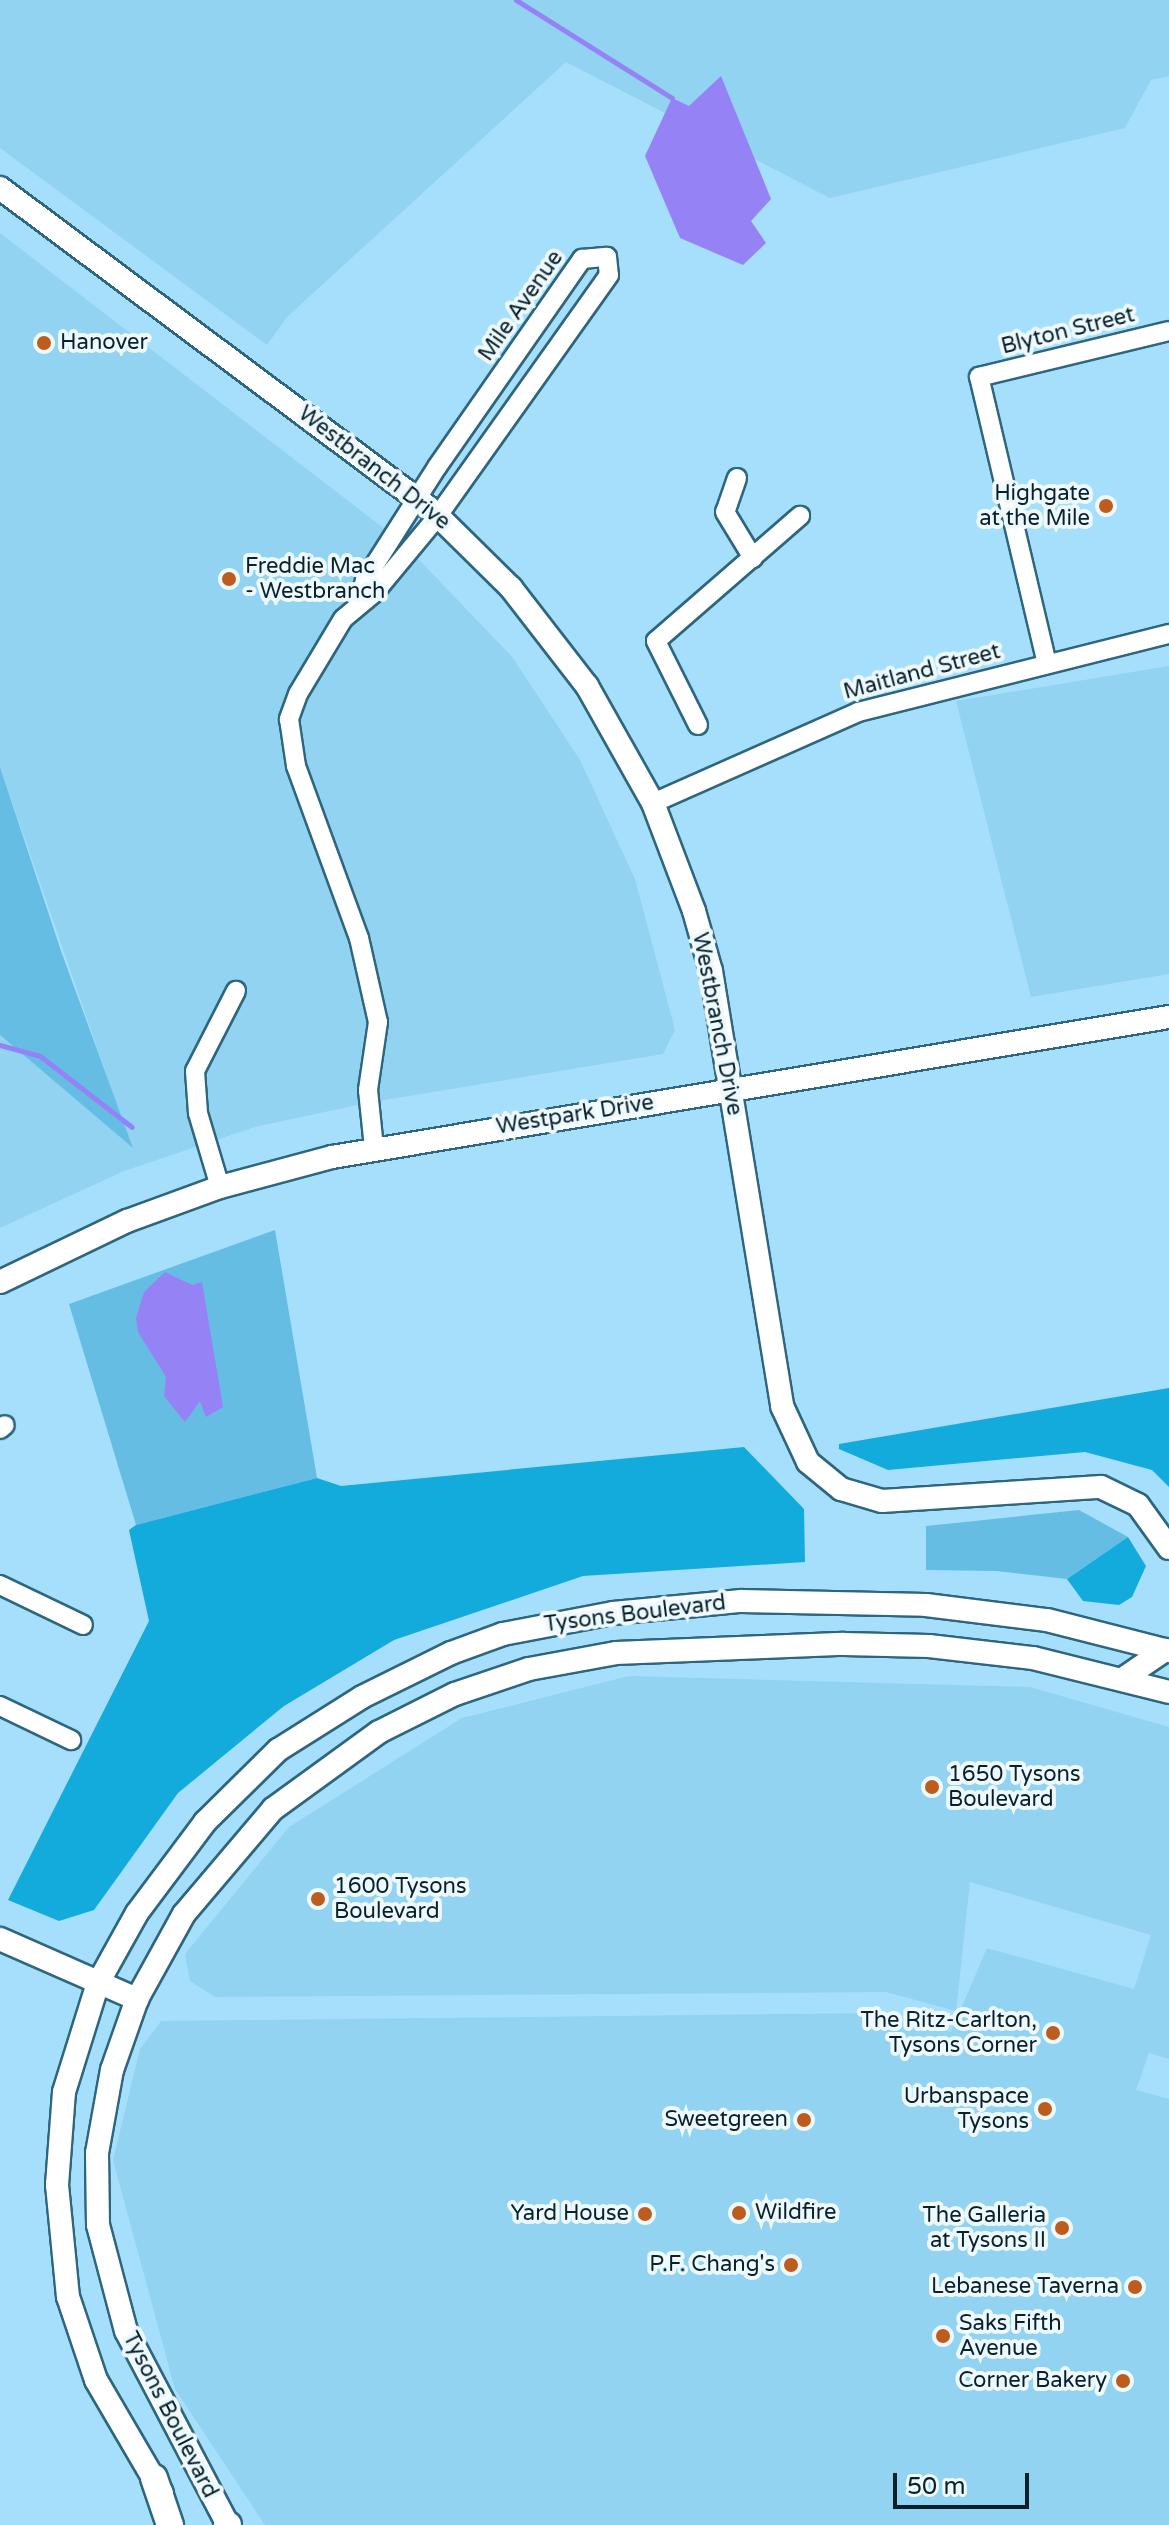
<!DOCTYPE html>
<style>
body{margin:0}
#map{position:relative;width:1169px;height:2525px;overflow:hidden;background:#a6dffb;font-family:"Varela Round",sans-serif}
div>[style]{position:absolute}
.built>*{inset:0;background:#91d3f1}
.green>*{inset:0;background:#66bde3}
.forest>*{inset:0;background:#13aadc}
.water>*{inset:0;background:#9582f5}
.stream>*{height:5px;margin:-2.5px;padding:0 2.5px;transform-origin:2.5px;border-radius:2.5px;background:#9582f5}
.roads{filter:drop-shadow(2px 0 #2e667e) drop-shadow(-2px 0 #2e667e) drop-shadow(0 2px #2e667e) drop-shadow(0 -2px #2e667e)}
.minor>*{height:18px;margin:-9px;padding:0 9px;transform-origin:9px;border-radius:9px;background:#fff}
.tertiary>*{height:22px;margin:-11px;padding:0 11px;transform-origin:11px;border-radius:11px;background:#fff}
.secondary>*{height:26px;margin:-13px;padding:0 13px;transform-origin:13px;border-radius:13px;background:#fff}
.dots>*{width:22px;height:22px;translate:-50% -50%;box-sizing:border-box;border:4px solid #eef9fe;border-radius:50%}
span{translate:-50% -50%;white-space:nowrap;text-align:center;line-height:1.15;-webkit-text-stroke:8px #eef9fe;paint-order:stroke}
.street-label{font-size:22px;color:#09212b}
.poi-label{font-size:22px;color:#09212b}
.left{translate:0 -50%;text-align:left}
.right{translate:-100% -50%;text-align:right}
.scale{position:absolute;left:893px;top:2473px;width:136px;height:36px;box-sizing:border-box;border:4px solid #09212b;border-top:0;padding-left:10px;font-size:24px;line-height:28px;white-space:nowrap;color:#09212b;-webkit-text-stroke:6px #eef9fe;paint-order:stroke}
</style>
<div id="map">
<div class="built">
<div style="clip-path:polygon(0 0,1169px 0,1169px 76px,1151px 80px,1125px 128px,830px 198px,566px 62px,287px 317px,267px 345px,0 148px)"></div>
<div style="clip-path:polygon(0 233px,403px 543px,513px 658px,580px 760px,635px 879px,675px 1030px,663px 1054px,366px 1103px,255px 1127px,124px 1171px,0 1228px,0 1035px,131px 1146px,0 767px)"></div>
<div style="clip-path:polygon(1169px 666px,1169px 974px,1031px 997px,956px 701px)"></div>
<div style="clip-path:polygon(629px 1676px,1030px 1687px,1169px 1727px,1169px 2059px,1149px 2053px,1136px 2090px,1169px 2099px,1169px 2525px,265px 2525px,175px 2389px,113px 2160px,140px 2049px,161px 2021px,885px 2013px,951px 2032px,987px 1948px,1134px 1989px,1151px 1935px,970px 1882px,956px 2011px,886px 1992px,215px 1997px,190px 1981px,185px 1954px,289px 1827px,462px 1718px)"></div>
</div>
<div class="green">
<div style="clip-path:polygon(0 767px,61px 951px,133px 1148px,0 1035px)"></div>
<div style="clip-path:polygon(275px 1230px,317px 1478px,136px 1525px,69px 1304px)"></div>
<div style="clip-path:polygon(1079px 1510px,1128px 1537px,1067px 1579px,996px 1571px,926px 1570px,926px 1526px)"></div>
</div>
<div class="forest">
<div style="clip-path:polygon(1169px 1388px,1169px 1487px,1152px 1470px,1085px 1452px,888px 1470px,839px 1449px,839px 1444px)"></div>
<div style="clip-path:polygon(744px 1447px,804px 1509px,805px 1562px,583px 1576px,394px 1640px,284px 1706px,178px 1793px,94px 1910px,59px 1921px,8px 1900px,149px 1621px,129px 1530px,136px 1525px,317px 1478px,341px 1486px)"></div>
<div style="clip-path:polygon(1128px 1537px,1146px 1566px,1132px 1597px,1119px 1605px,1083px 1601px,1067px 1579px)"></div>
</div>
<div class="water">
<div style="clip-path:polygon(721px 76px,771px 199px,751px 221px,766px 243px,743px 265px,680px 238px,645px 156px,672px 98px,689px 106px)"></div>
<div style="clip-path:polygon(165px 1272px,192px 1285px,202px 1282px,223px 1407px,206px 1417px,200px 1401px,185px 1422px,164px 1396px,166px 1377px,138px 1332px,136px 1318px,144px 1292px)"></div>
</div>
<div class="stream">
<div style="left:516px;top:0;width:184px;rotate:32.1deg"></div>
<div style="left:0;top:1045px;width:41px;rotate:15.4deg"></div>
<div style="left:40px;top:1056px;width:116px;rotate:37.7deg"></div>
</div>
<div class="roads">
<div class="minor">
<div style="left:737px;top:478px;width:36px;rotate:109deg"></div>
<div style="left:725px;top:512px;width:54px;rotate:58.7deg"></div>
<div style="left:360px;top:600px;width:21px;rotate:-76deg"></div>
<div style="left:365px;top:580px;width:134px;rotate:-57.5deg"></div>
<div style="left:437px;top:467px;width:254px;rotate:-55.1deg"></div>
<div style="left:582px;top:259px;width:25px;rotate:-5deg"></div>
<div style="left:607px;top:257px;width:18px;rotate:84deg"></div>
<div style="left:609px;top:275px;width:296px;rotate:125.4deg"></div>
<div style="left:438px;top:516px;width:100px;rotate:129.7deg"></div>
<div style="left:374px;top:593px;width:40px;rotate:140deg"></div>
<div style="left:343px;top:619px;width:87px;rotate:121deg"></div>
<div style="left:298px;top:694px;width:27px;rotate:110deg"></div>
<div style="left:289px;top:719px;width:48px;rotate:81.5deg"></div>
<div style="left:296px;top:766px;width:183px;rotate:69.9deg"></div>
<div style="left:359px;top:938px;width:86px;rotate:77.3deg"></div>
<div style="left:378px;top:1022px;width:69px;rotate:98.4deg"></div>
<div style="left:368px;top:1090px;width:58px;rotate:84.1deg"></div>
<div style="left:1047px;top:664px;width:295px;rotate:-103.3deg"></div>
<div style="left:979px;top:377px;width:195px;rotate:-13.6deg"></div>
<div style="left:698px;top:725px;width:94px;rotate:-116.6deg"></div>
<div style="left:656px;top:641px;width:191px;rotate:-41deg"></div>
<div style="left:653px;top:803px;width:224px;rotate:-23.9deg"></div>
<div style="left:858px;top:712px;width:321px;rotate:-14.1deg"></div>
<div style="left:220px;top:1187px;width:77px;rotate:-106.6deg"></div>
<div style="left:198px;top:1113px;width:42px;rotate:-94.1deg"></div>
<div style="left:195px;top:1071px;width:90px;rotate:-62.9deg"></div>
<div style="left:0;top:1429px;width:6px;rotate:-39deg"></div>
<div style="left:0;top:1585px;width:92px;rotate:25.7deg"></div>
<div style="left:0;top:1706px;width:79px;rotate:25.6deg"></div>
</div>
<div class="tertiary">
<div style="left:0;top:188px;width:540px;rotate:36.72deg"></div>
<div style="left:433px;top:511px;width:110px;rotate:44.6deg"></div>
<div style="left:511px;top:588px;width:124px;rotate:52.2deg"></div>
<div style="left:587px;top:686px;width:134px;rotate:60.6deg"></div>
<div style="left:653px;top:803px;width:116px;rotate:69.2deg"></div>
<div style="left:694px;top:911px;width:62px;rotate:74.2deg"></div>
<div style="left:711px;top:971px;width:441px;rotate:80.7deg"></div>
<div style="left:782px;top:1406px;width:62px;rotate:65.1deg"></div>
<div style="left:808px;top:1462px;width:43px;rotate:39.3deg"></div>
<div style="left:841px;top:1489px;width:43px;rotate:16.3deg"></div>
<div style="left:882px;top:1501px;width:219px;rotate:-3.7deg"></div>
<div style="left:1101px;top:1487px;width:41px;rotate:25.9deg"></div>
<div style="left:1138px;top:1505px;width:53px;rotate:54.2deg"></div>
<div style="left:0;top:1282px;width:141px;rotate:-25.7deg"></div>
<div style="left:127px;top:1221px;width:99px;rotate:-20.1deg"></div>
<div style="left:220px;top:1187px;width:116px;rotate:-15deg"></div>
<div style="left:332px;top:1157px;width:849px;rotate:-9.5deg"></div>
<div style="left:1124px;top:1678px;width:50px;rotate:-34.3deg"></div>
<div style="left:0;top:1939px;width:150px;rotate:23.7deg"></div>
<div style="left:162px;top:2493px;width:131px;rotate:-120.3deg"></div>
<div style="left:96px;top:2380px;width:88px;rotate:-108.6deg"></div>
<div style="left:68px;top:2297px;width:113px;rotate:-95.6deg"></div>
<div style="left:57px;top:2185px;width:93px;rotate:-85.7deg"></div>
<div style="left:64px;top:2092px;width:114px;rotate:-72.7deg"></div>
<div style="left:98px;top:1983px;width:80px;rotate:-60.9deg"></div>
<div style="left:137px;top:1913px;width:114px;rotate:-53.2deg"></div>
<div style="left:205px;top:1822px;width:103px;rotate:-44.6deg"></div>
<div style="left:278px;top:1750px;width:99px;rotate:-32.2deg"></div>
<div style="left:362px;top:1697px;width:99px;rotate:-26.3deg"></div>
<div style="left:451px;top:1653px;width:55px;rotate:-20.1deg"></div>
<div style="left:503px;top:1634px;width:112px;rotate:-10.8deg"></div>
<div style="left:613px;top:1613px;width:129px;rotate:-5.4deg"></div>
<div style="left:741px;top:1601px;width:185px;rotate:1.2deg"></div>
<div style="left:926px;top:1605px;width:122px;rotate:7.1deg"></div>
<div style="left:1047px;top:1620px;width:126px;rotate:14.3deg"></div>
<div style="left:228px;top:2525px;width:219px;rotate:-117.7deg"></div>
<div style="left:126px;top:2331px;width:110px;rotate:-104.8deg"></div>
<div style="left:98px;top:2225px;width:72px;rotate:-90.8deg"></div>
<div style="left:97px;top:2153px;width:84px;rotate:-79.8deg"></div>
<div style="left:112px;top:2070px;width:75px;rotate:-70.6deg"></div>
<div style="left:137px;top:1999px;width:97px;rotate:-61.1deg"></div>
<div style="left:184px;top:1914px;width:138px;rotate:-49.7deg"></div>
<div style="left:273px;top:1809px;width:131px;rotate:-36deg"></div>
<div style="left:379px;top:1732px;width:85px;rotate:-26.6deg"></div>
<div style="left:455px;top:1694px;width:78px;rotate:-18.7deg"></div>
<div style="left:529px;top:1669px;width:88px;rotate:-10.4deg"></div>
<div style="left:616px;top:1653px;width:228px;rotate:-2.3deg"></div>
<div style="left:844px;top:1644px;width:85px;rotate:1.3deg"></div>
<div style="left:929px;top:1646px;width:105px;rotate:6.6deg"></div>
<div style="left:1033px;top:1658px;width:140px;rotate:14deg"></div>
</div>
<div class="secondary">
<div style="left:154px;top:2478px;width:50px;rotate:71.2deg"></div>
<div style="left:227px;top:2525px;width:1px"></div>
</div>
</div>
<div class="dots">
<div style="left:44px;top:343px;background:#bd5c1c"></div>
<div style="left:1106px;top:506px;background:#bd5c1c"></div>
<div style="left:229px;top:579px;background:#bd5c1c"></div>
<div style="left:932px;top:1787px;background:#bd5c1c"></div>
<div style="left:318px;top:1899px;background:#bd5c1c"></div>
<div style="left:1053px;top:2033px;background:#bd5c1c"></div>
<div style="left:1045px;top:2109px;background:#bd5c1c"></div>
<div style="left:804px;top:2120px;background:#bd5c1c"></div>
<div style="left:739px;top:2213px;background:#bd5c1c"></div>
<div style="left:645px;top:2214px;background:#bd5c1c"></div>
<div style="left:1062px;top:2228px;background:#bd5c1c"></div>
<div style="left:791px;top:2265px;background:#bd5c1c"></div>
<div style="left:1135px;top:2287px;background:#bd5c1c"></div>
<div style="left:943px;top:2336px;background:#bd5c1c"></div>
<div style="left:1123px;top:2381px;background:#bd5c1c"></div>
</div>
<div class="street-label">
<span style="left:521px;top:306px;rotate:-55deg">Mile Avenue</span>
<span style="left:1068px;top:331px;rotate:-14deg">Blyton Street</span>
<span style="left:374px;top:468px;rotate:38deg">Westbranch Drive</span>
<span style="left:922px;top:672px;rotate:-15deg">Maitland Street</span>
<span style="left:717px;top:1024px;rotate:79deg">Westbranch Drive</span>
<span style="left:575px;top:1115px;rotate:-9deg">Westpark Drive</span>
<span style="left:635px;top:1614px;rotate:-7deg">Tysons Boulevard</span>
<span style="left:170px;top:2415px;rotate:63deg">Tysons Boulevard</span>
</div>
<div class="poi-label">
<span class="left" style="left:60px;top:343px">Hanover</span>
<span class="right" style="left:1090px;top:506px">Highgate<br>at the Mile</span>
<span class="left" style="left:245px;top:579px">Freddie Mac<br>- Westbranch</span>
<span class="left" style="left:948px;top:1787px">1650 Tysons<br>Boulevard</span>
<span class="left" style="left:334px;top:1899px">1600 Tysons<br>Boulevard</span>
<span class="right" style="left:1037px;top:2033px">The Ritz-Carlton,<br>Tysons Corner</span>
<span class="right" style="left:1029px;top:2109px">Urbanspace<br>Tysons</span>
<span class="right" style="left:788px;top:2120px">Sweetgreen</span>
<span class="left" style="left:755px;top:2213px">Wildfire</span>
<span class="right" style="left:629px;top:2214px">Yard House</span>
<span class="right" style="left:1046px;top:2228px">The Galleria<br>at Tysons II</span>
<span class="right" style="left:775px;top:2265px">P.F. Chang's</span>
<span class="right" style="left:1119px;top:2287px">Lebanese Taverna</span>
<span class="left" style="left:959px;top:2336px">Saks Fifth<br>Avenue</span>
<span class="right" style="left:1107px;top:2381px">Corner Bakery</span>
</div>
<div class="scale">50 m</div>
</div>
